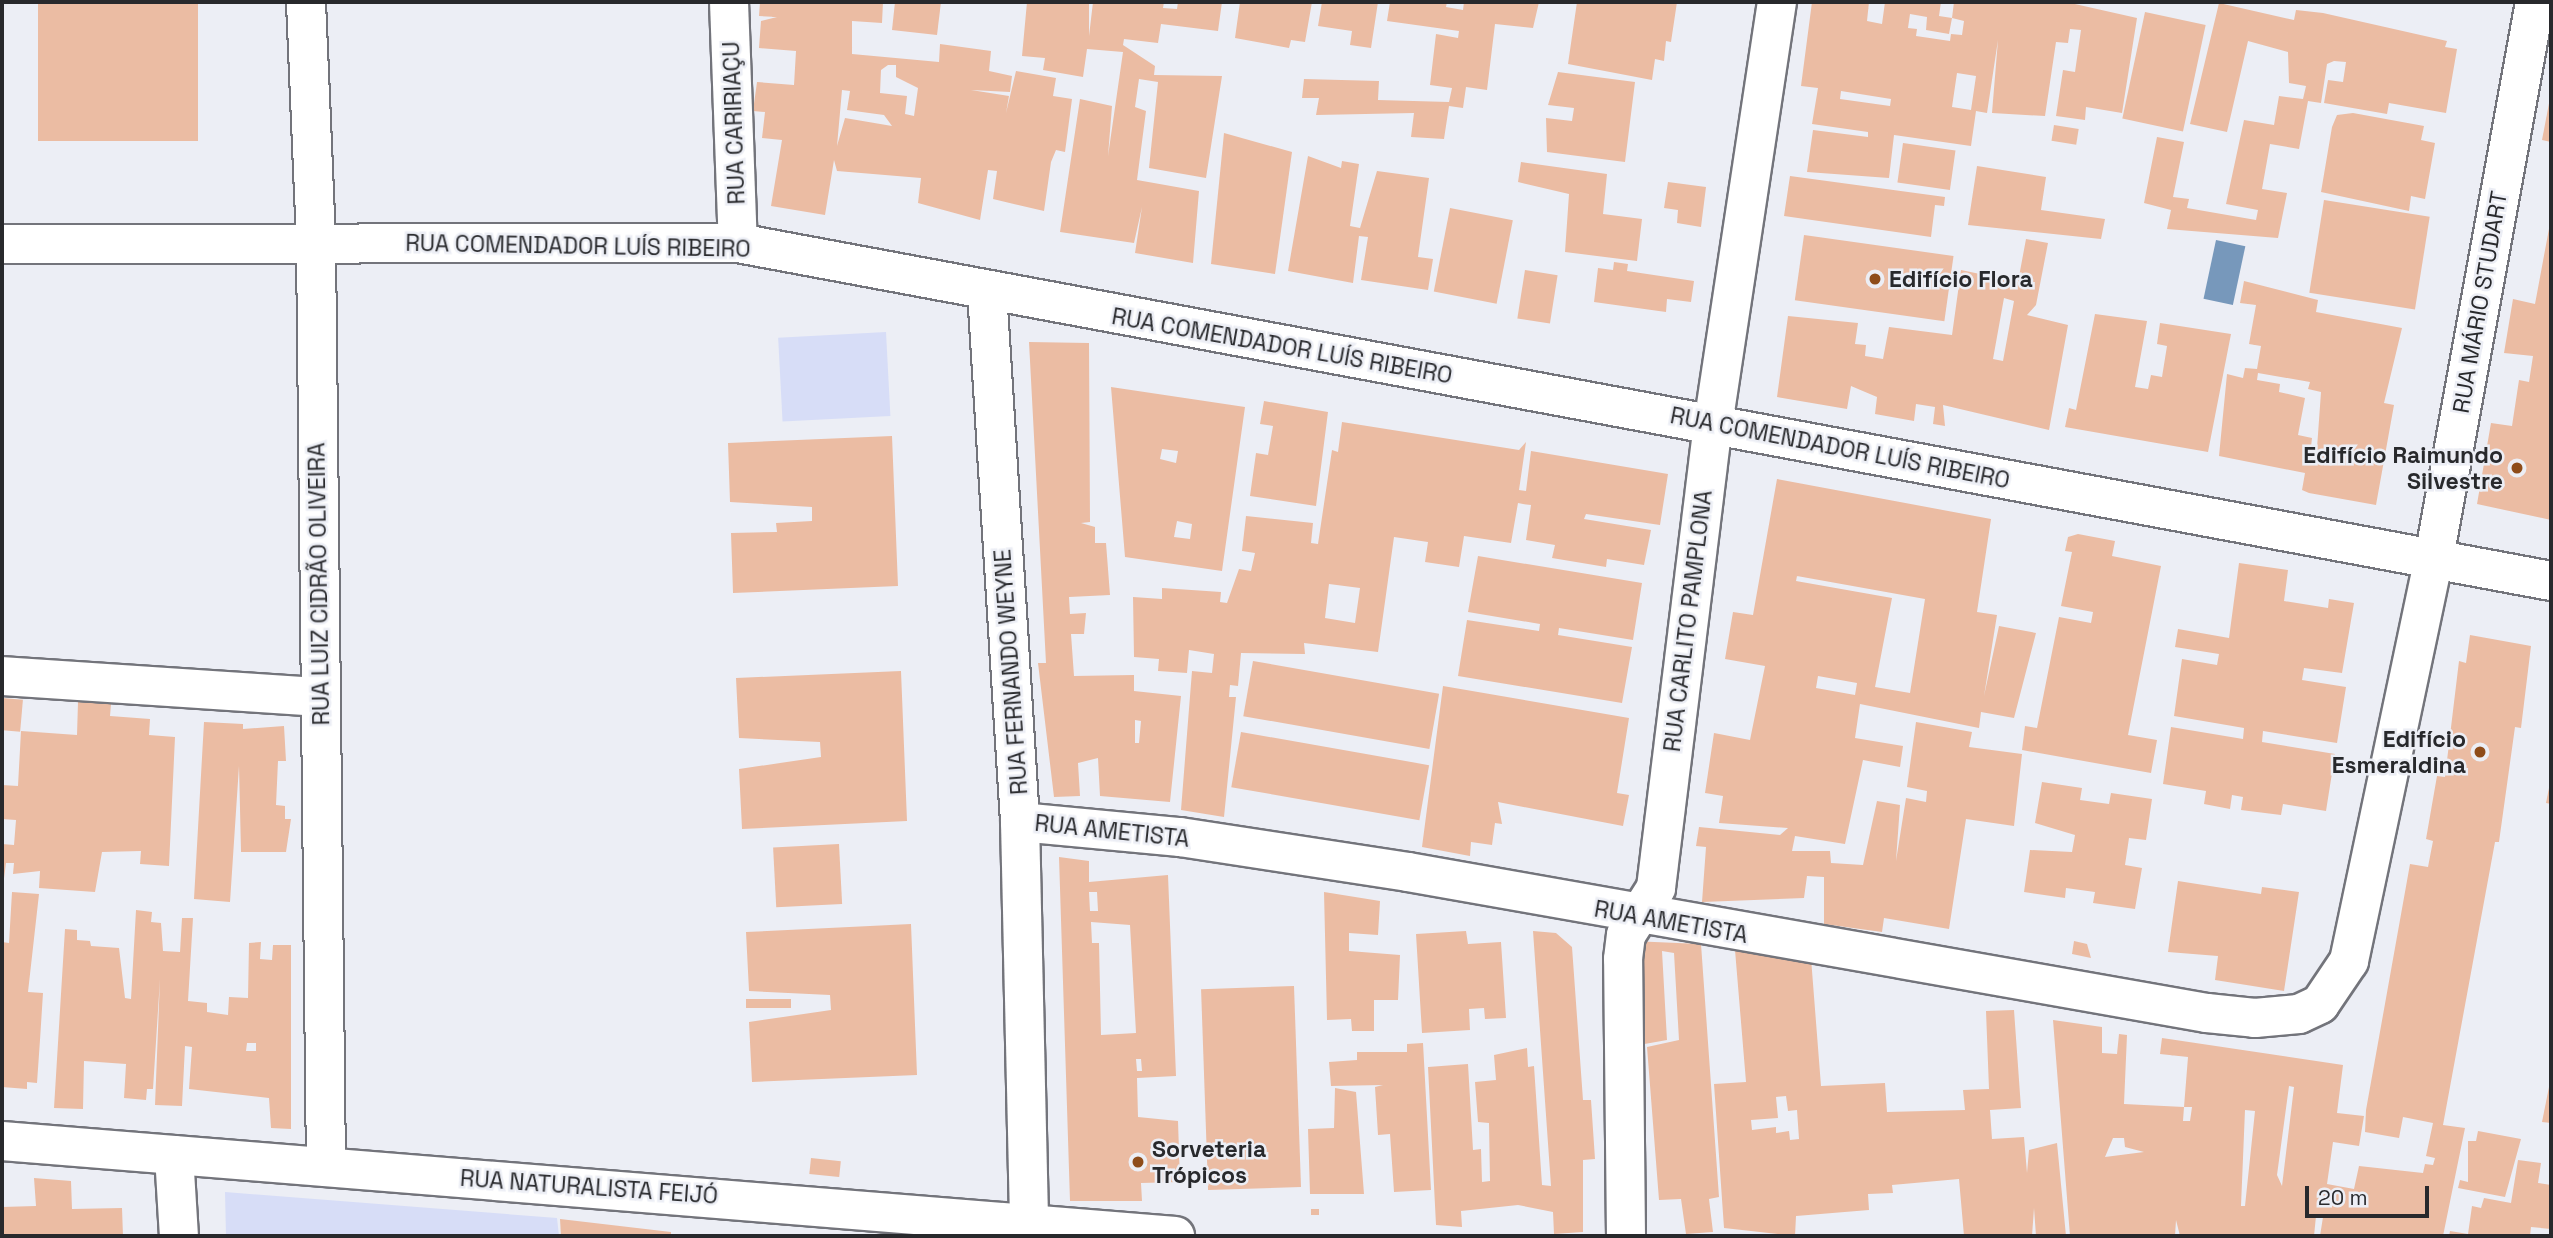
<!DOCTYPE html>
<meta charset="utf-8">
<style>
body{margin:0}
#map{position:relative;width:2553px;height:1238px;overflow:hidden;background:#eceef5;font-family:"Space Grotesk",sans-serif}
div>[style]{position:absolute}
.green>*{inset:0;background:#d7ddf7;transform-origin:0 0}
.water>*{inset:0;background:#7798bb;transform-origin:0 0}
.building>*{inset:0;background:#ebbca3;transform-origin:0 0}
.roads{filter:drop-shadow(2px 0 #73747b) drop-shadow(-2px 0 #73747b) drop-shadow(0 2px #73747b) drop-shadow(0 -2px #73747b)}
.minor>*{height:38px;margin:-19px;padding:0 19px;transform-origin:19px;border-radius:19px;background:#fff}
.dots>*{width:19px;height:19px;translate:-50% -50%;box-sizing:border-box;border:4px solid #eceef5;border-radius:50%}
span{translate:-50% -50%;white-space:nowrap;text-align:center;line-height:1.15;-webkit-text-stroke:5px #eceef5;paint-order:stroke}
.street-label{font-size:23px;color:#28292c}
.poi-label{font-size:23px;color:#28292c;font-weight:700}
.left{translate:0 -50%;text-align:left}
.right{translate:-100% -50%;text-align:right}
.frame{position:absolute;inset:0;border:4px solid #28292c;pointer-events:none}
.scale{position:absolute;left:2305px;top:1186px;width:124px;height:32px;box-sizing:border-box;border:4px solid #28292c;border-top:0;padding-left:9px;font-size:21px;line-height:24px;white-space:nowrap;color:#28292c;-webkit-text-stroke:5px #eceef5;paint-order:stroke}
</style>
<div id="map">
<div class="green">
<div style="left:886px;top:332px;width:84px;height:108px;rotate:87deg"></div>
<div style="clip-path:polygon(225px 1192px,557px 1218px,559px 1236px,226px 1236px)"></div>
</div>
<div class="water">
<div style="left:2216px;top:240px;width:30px;height:60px;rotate:12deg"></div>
</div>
<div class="building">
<div style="left:38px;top:2px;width:160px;height:139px"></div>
<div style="clip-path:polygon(evenodd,760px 2px,883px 2px,882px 23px,852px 21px,852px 54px,939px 62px,940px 44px,991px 51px,989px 71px,1012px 76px,1010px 92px,971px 90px,1009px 96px,1006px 113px,1016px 71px,1056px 78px,1053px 96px,1072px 99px,1065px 152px,1056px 150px,1051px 162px,1044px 211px,993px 199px,997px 171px,988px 170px,980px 220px,918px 203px,921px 178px,837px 171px,834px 160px,825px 215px,771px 206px,782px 140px,762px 138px,765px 112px,753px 111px,757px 82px,794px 85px,796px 51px,759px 48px,761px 21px,777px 17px,759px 16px,760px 2px,888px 65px,896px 65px,896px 77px,918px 88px,914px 116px,905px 114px,907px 96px,880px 93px,881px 70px,888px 65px,760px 2px,842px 90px,850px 91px,847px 110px,884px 115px,892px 126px,845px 118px,837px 146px,842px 90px)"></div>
<div style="clip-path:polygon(895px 2px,941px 2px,937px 35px,892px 30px)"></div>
<div style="clip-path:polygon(1027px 2px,1089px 2px,1089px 36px,1093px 2px,1164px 2px,1163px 8px,1177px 9px,1178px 2px,1222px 2px,1218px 31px,1161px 24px,1158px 43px,1124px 39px,1123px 45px,1155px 66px,1154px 75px,1222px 76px,1206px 178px,1149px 168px,1158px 82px,1139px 79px,1135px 107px,1146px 111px,1137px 180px,1199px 191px,1193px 263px,1135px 253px,1142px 207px,1134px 243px,1060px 232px,1080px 99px,1112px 106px,1108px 156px,1123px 52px,1087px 49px,1083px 77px,1043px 70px,1045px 58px,1022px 56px)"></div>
<div style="clip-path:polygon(1240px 2px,1312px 2px,1305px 42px,1291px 40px,1289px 48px,1235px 38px)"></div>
<div style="clip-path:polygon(1322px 2px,1378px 2px,1371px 48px,1350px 45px,1352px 31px,1318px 26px)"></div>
<div style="clip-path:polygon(1390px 2px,1447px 2px,1446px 7px,1463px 10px,1464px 2px,1539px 2px,1533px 28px,1495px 24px,1487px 90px,1466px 87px,1463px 108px,1449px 106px,1444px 139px,1411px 137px,1414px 113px,1316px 115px,1319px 98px,1302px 98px,1304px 79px,1379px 81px,1378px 100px,1449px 102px,1452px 88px,1430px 85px,1436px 34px,1458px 38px,1459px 31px,1387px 21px)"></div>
<div style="clip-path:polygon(1577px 2px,1677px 2px,1671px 42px,1666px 41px,1664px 61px,1655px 59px,1652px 80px,1568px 64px)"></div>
<div style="clip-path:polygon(evenodd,1812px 2px,1869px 2px,1867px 21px,1882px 24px,1885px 2px,1941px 2px,1939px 16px,1952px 18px,1954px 2px,2066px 2px,2137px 18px,2122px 113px,2086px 107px,2085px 120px,2056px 116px,2063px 70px,2075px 72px,2081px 30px,2070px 29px,2068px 43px,2056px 42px,2045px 116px,1992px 113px,1998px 40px,1987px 113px,1976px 111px,1971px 146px,1894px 135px,1889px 178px,1807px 172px,1813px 130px,1868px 137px,1868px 132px,1812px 124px,1818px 88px,1801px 86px,1812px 2px,1910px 14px,1927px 17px,1926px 30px,1949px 34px,1952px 18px,1964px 21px,1962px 35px,1951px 34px,1950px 41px,1916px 36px,1917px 29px,1908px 28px,1910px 14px,1812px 2px,1957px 73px,1976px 76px,1971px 110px,1952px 107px,1957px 73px,1812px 2px,1841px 91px,1891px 99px,1890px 106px,1840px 99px,1841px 91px)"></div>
<div style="clip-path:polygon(2219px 3px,2294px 20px,2296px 10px,2323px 13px,2447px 41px,2445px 47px,2457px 49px,2446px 113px,2389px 103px,2387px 114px,2324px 103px,2328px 80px,2343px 82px,2346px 62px,2334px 61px,2327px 64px,2321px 103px,2308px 101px,2299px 149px,2270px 144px,2262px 189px,2287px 193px,2278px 238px,2167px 229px,2171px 210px,2144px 203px,2157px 137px,2184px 142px,2173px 197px,2189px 199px,2187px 208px,2256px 220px,2258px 210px,2226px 204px,2244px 120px,2274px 125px,2279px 96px,2303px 99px,2306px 86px,2289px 83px,2288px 52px,2248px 41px,2227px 132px,2190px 124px)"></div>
<div style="left:2145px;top:12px;width:62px;height:109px;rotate:12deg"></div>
<div style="clip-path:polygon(1558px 72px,1635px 82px,1625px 162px,1547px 152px,1546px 118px,1572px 121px,1574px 108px,1548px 105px)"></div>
<div style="clip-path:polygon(2551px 93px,2551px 142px,2542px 140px)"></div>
<div style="clip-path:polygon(2353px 113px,2424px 126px,2421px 140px,2435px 143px,2425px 199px,2411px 196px,2409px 211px,2321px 192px,2332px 127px,2337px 115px)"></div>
<div style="left:2054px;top:125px;width:25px;height:16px;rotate:9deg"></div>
<div style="clip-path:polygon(1224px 133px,1292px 152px,1275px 274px,1211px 264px)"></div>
<div style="left:1903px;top:143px;width:53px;height:40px;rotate:8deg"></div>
<div style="clip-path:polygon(1308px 156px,1341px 168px,1342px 161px,1359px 164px,1350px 226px,1360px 228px,1377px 171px,1429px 178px,1418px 257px,1433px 259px,1428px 290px,1361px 280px,1368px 237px,1359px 236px,1353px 283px,1288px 271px)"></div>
<div style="clip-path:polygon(1521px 162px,1607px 174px,1603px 214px,1642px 219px,1637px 261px,1565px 252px,1569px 194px,1518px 182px)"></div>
<div style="clip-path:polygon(1977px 166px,2046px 177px,2041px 210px,2105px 219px,2101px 239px,1968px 225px)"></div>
<div style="clip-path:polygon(1790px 176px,1945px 197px,1944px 206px,1935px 205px,1931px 237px,1784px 216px)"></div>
<div style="clip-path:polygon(1668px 182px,1706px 187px,1701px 227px,1677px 223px,1678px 210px,1664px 208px)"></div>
<div style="left:2324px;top:200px;width:107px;height:94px;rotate:9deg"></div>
<div style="left:1450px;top:208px;width:64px;height:85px;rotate:11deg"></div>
<div style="clip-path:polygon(2551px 218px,2551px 520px,2477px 504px,2491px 423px,2512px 426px,2519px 380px,2529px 382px,2533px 356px,2504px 353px,2513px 299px,2535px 304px)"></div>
<div style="left:1804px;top:235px;width:151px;height:66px;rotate:8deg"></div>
<div style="clip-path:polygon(evenodd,2026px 239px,2048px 243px,2036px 305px,2027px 315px,2068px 325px,2049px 430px,1943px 405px,1945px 426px,1933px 424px,1935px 407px,1916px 404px,1914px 421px,1875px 414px,1877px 397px,1851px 386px,1847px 409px,1777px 397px,1788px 316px,1858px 323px,1855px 344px,1866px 345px,1865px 356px,1883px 359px,1889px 327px,1952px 335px,1961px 270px,2018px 282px,2026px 239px,2004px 298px,2014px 301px,2003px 361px,1993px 359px,2004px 298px)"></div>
<div style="clip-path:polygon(1614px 262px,1628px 264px,1627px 271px,1694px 281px,1691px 302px,1667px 299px,1666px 312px,1594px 302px,1598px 268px,1613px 270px)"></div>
<div style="left:1525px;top:270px;width:33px;height:49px;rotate:9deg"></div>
<div style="clip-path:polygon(evenodd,2244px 281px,2318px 300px,2316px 312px,2402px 328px,2384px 403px,2394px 405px,2376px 505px,2309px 493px,2302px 490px,2305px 473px,2219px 456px,2227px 374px,2243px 378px,2245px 368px,2257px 369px,2261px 346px,2249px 344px,2256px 305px,2240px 303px,2244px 281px,2258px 373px,2310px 382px,2308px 389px,2321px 392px,2317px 448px,2311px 447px,2312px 438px,2298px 435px,2305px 398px,2279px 392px,2280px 384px,2257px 380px,2258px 373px)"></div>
<div style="clip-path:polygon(2095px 314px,2147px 321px,2135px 387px,2148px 389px,2151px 375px,2162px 377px,2167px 346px,2157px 344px,2160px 323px,2231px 334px,2208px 452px,2065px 427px,2069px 408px,2076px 410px)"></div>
<div style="clip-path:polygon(evenodd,1029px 342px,1089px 343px,1090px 522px,1081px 523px,1095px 527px,1095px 543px,1106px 543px,1110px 595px,1069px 597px,1070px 614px,1086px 613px,1084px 634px,1071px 634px,1074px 676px,1134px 675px,1134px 691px,1181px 696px,1170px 802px,1100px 796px,1098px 758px,1078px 763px,1080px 796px,1054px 797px,1038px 663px,1046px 663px,1029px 342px,1135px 720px,1141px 721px,1139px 743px,1135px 743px,1135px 720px)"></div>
<div style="clip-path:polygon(evenodd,1111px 387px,1245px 407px,1222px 571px,1125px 557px,1111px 387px,1162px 449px,1178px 451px,1176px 463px,1160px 459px,1162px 449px,1111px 387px,1177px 521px,1192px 524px,1190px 539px,1174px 537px,1177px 521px)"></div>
<div style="clip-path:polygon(1264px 401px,1328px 412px,1316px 506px,1250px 496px,1256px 453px,1268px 455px,1273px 426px,1260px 424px)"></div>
<div style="clip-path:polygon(evenodd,1342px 422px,1519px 450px,1526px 442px,1519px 490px,1526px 491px,1531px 451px,1668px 474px,1660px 525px,1586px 514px,1584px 519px,1651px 530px,1644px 565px,1607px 559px,1606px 567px,1552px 558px,1555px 545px,1526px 540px,1531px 505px,1523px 504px,1518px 503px,1511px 543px,1464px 536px,1459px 567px,1425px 562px,1428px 542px,1394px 537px,1378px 652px,1304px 643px,1305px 654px,1241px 653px,1238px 686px,1230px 685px,1229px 697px,1236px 697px,1224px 817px,1181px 810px,1192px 671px,1212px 673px,1214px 654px,1189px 650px,1187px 673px,1158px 671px,1159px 659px,1134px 657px,1133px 597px,1162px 599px,1162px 588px,1221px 592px,1220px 602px,1227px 603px,1239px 569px,1251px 571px,1255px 553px,1242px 551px,1246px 516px,1313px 523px,1311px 543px,1318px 544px,1332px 450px,1338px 452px,1342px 422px,1329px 584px,1360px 588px,1355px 623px,1325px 618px,1329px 584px)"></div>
<div style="clip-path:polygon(892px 436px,898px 586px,733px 593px,731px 533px,777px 532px,776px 523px,812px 521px,812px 507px,730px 502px,728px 443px)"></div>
<div style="clip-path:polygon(evenodd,1777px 479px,1991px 519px,1977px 612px,1997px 615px,1984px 696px,1999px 626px,2036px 633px,2014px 718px,1981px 712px,1979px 728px,1860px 704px,1855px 738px,1903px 746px,1900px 767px,1863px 760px,1845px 844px,1795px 836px,1792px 851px,1830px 851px,1831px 863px,1863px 865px,1877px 801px,1900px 805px,1896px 861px,1906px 798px,1926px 802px,1927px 791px,1907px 787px,1916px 722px,1972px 732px,1969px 747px,2022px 754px,2014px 826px,1966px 819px,1949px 929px,1884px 918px,1882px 932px,1824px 924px,1824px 877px,1807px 876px,1804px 898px,1702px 902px,1706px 847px,1696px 846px,1699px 827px,1780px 835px,1788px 828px,1719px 823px,1723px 796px,1705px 793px,1714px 733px,1750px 740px,1765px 666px,1725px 659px,1733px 612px,1753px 615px,1777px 479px,1797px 576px,1925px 599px,1910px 693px,1875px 687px,1892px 598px,1796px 581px,1797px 576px,1777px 479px,1818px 676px,1857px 683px,1855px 695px,1816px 688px,1818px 676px)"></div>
<div style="clip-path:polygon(2078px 534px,2115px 541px,2112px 556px,2161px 566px,2128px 735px,2157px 740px,2151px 773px,2022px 750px,2025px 726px,2037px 728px,2059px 617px,2091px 623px,2093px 612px,2061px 606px,2072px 552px,2065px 551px,2068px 537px)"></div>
<div style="clip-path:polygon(1478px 556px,1642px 583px,1633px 640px,1559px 628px,1558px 635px,1632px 647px,1622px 703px,1458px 676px,1467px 620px,1539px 631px,1540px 624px,1468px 612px)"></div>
<div style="clip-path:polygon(2239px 563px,2288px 570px,2284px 601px,2328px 608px,2329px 599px,2354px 603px,2342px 673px,2304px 668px,2302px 680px,2346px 687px,2337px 743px,2263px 731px,2262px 742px,2335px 754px,2326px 811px,2283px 804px,2281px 815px,2241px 810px,2243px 797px,2232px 795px,2230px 809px,2204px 804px,2206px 791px,2163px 784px,2171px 727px,2243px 739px,2244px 728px,2174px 716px,2182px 659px,2217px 665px,2219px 654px,2175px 647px,2178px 629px,2229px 638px)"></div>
<div style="clip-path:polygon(evenodd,2470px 635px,2531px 646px,2521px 728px,2515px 727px,2499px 842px,2495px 842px,2443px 1125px,2465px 1128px,2443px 1236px,2320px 1236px,2323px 1217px,2316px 1216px,2314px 1236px,2180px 1236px,2176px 1220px,2175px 1236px,2070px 1236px,2053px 1020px,2102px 1027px,2102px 1053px,2117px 1054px,2119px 1034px,2127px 1035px,2124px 1104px,2184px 1107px,2183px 1121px,2190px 1121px,2192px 1107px,2184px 1107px,2188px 1057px,2160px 1054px,2162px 1038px,2343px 1065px,2337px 1113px,2364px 1116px,2359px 1146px,2333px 1142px,2327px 1184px,2354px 1189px,2359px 1166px,2423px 1173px,2425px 1164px,2433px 1165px,2435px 1158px,2426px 1156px,2433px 1123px,2403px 1117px,2399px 1138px,2365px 1132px,2366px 1110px,2410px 864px,2428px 867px,2433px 841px,2426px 839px,2437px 776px,2445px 777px,2459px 661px,2466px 663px,2470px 635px,2289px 1086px,2294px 1087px,2282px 1186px,2277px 1175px,2289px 1086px,2470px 635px,2245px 1110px,2255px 1111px,2245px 1206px,2241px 1206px,2245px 1110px,2470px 635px,2113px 1138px,2124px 1138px,2125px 1147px,2144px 1152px,2105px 1157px,2113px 1138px)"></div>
<div style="left:1253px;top:661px;width:189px;height:56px;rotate:10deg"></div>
<div style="clip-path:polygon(901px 671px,907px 821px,742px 829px,739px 769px,821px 757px,820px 742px,739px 738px,736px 678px)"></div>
<div style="clip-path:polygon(1443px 686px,1629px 718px,1617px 793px,1629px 795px,1623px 826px,1498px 802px,1502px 824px,1495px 823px,1492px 845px,1471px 842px,1470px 856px,1422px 847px)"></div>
<div style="left:2px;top:698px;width:21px;height:32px;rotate:5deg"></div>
<div style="clip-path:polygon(78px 702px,111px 704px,110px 716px,150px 719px,149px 735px,175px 737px,169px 866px,140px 864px,141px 851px,102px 852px,95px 892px,39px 888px,40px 871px,13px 874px,14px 863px,6px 863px,2px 894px,2px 844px,14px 845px,16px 820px,2px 819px,2px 785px,18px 786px,21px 731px,77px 735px)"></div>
<div style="clip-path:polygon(204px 722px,243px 724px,243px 729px,284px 726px,286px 761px,278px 761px,276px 805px,285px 806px,285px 819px,291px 819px,286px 852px,241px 852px,239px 766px,230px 902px,194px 899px)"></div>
<div style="left:1241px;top:732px;width:191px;height:56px;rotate:10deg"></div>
<div style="clip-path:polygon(2042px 782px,2082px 788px,2080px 800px,2109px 804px,2111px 793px,2152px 799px,2146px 840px,2129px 838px,2125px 865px,2142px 868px,2135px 909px,2093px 903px,2095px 892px,2066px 888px,2065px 898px,2024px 892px,2030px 850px,2072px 852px,2075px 835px,2035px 823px)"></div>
<div style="clip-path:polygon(2550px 783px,2551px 783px,2551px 804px,2546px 803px)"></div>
<div style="left:839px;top:844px;width:60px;height:66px;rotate:87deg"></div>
<div style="clip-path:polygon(evenodd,1059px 857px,1089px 861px,1089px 882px,1168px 875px,1176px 1076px,1137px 1078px,1138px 1117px,1178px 1121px,1180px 1182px,1141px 1183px,1142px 1201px,1070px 1201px,1059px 857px,1089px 892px,1097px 892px,1098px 911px,1090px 911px,1089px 892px,1059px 857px,1091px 922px,1130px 925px,1136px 1033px,1101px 1035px,1099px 943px,1092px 943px,1091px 922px,1059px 857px,1136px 1059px,1141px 1059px,1142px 1071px,1137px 1071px,1136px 1059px)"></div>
<div style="clip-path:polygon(2178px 881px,2261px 894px,2262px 887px,2299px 892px,2284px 991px,2215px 980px,2218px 956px,2168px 952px)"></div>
<div style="clip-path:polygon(12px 892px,39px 894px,28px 992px,43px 993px,40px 1040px,37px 1083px,27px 1082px,27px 1089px,2px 1087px,2px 942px,9px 943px)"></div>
<div style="clip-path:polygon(1324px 892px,1380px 901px,1378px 935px,1349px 933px,1349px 951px,1400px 955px,1398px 1000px,1374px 1000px,1374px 1031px,1352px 1031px,1351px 1019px,1327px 1020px)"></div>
<div style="clip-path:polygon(evenodd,136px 910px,152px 912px,151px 922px,161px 923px,163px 951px,180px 952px,182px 918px,193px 918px,188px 1001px,207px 1003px,207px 1012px,228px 1015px,229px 997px,248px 998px,249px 943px,261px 942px,260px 959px,272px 960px,273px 945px,291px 945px,291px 1129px,271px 1128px,269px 1098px,189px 1089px,192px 1047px,185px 1046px,182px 1106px,155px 1105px,160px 979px,153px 1089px,147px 1089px,146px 1100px,124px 1098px,126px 1064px,84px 1061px,83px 1109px,54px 1108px,65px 929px,77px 930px,77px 940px,90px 941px,91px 946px,119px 948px,125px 998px,131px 999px,136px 910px,247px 1043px,256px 1043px,256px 1051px,246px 1051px,247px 1043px)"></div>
<div style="clip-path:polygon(911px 924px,917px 1075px,752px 1082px,749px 1022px,831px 1010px,830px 995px,749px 991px,746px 932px)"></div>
<div style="clip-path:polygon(1466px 931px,1468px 944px,1501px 942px,1506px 1018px,1485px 1019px,1484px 1008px,1469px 1009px,1470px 1030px,1422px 1033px,1416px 934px)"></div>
<div style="clip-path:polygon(1533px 931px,1556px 933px,1572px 947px,1583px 1100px,1591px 1100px,1595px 1159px,1583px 1160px,1583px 1232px,1554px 1234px,1553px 1212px,1518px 1205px,1461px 1211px,1462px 1227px,1436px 1225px,1428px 1067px,1468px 1064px,1473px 1150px,1481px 1149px,1482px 1182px,1490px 1181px,1489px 1123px,1478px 1122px,1475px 1082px,1496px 1080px,1494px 1055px,1527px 1048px,1528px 1067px,1534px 1066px,1542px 1185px,1551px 1186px)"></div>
<div style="clip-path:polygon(1631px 941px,1701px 944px,1719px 1197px,1709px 1199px,1713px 1232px,1686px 1234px,1681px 1199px,1659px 1200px,1647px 1047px,1679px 1040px,1674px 953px,1662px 951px,1667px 1040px,1639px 1045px)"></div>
<div style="clip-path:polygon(2074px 941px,2087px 944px,2091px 958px,2072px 954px)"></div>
<div style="clip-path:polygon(evenodd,1735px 950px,1811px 958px,1821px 1086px,1885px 1083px,1887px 1112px,1965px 1110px,1963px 1090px,1989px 1089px,1986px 1011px,2014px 1010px,2021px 1108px,1990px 1110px,1992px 1139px,2024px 1137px,2027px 1173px,2029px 1150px,2057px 1143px,2066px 1236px,2036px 1236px,2034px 1208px,2032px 1236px,1964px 1236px,1959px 1179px,1892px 1185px,1893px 1193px,1868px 1194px,1869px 1210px,1796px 1216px,1795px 1236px,1724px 1228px,1714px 1084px,1746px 1082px,1735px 950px,1786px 1096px,1788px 1111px,1797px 1110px,1799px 1139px,1790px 1140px,1789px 1131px,1776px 1133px,1776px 1127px,1752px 1130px,1751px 1120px,1778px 1118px,1776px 1097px,1786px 1096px)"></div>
<div style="left:1294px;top:986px;width:201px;height:93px;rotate:88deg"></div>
<div style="left:791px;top:999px;width:9px;height:45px;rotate:90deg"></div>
<div style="clip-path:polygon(1423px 1043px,1431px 1190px,1394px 1192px,1390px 1134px,1378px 1135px,1375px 1087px,1383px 1085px,1331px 1086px,1329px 1062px,1357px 1060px,1357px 1052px,1407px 1052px,1407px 1044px)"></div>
<div style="clip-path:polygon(2550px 1082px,2551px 1082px,2551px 1123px,2542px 1122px)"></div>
<div style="clip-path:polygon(1335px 1088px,1356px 1092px,1364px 1194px,1310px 1194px,1308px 1129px,1334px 1128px)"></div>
<div style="clip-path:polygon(2478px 1131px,2521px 1139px,2505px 1197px,2458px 1188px,2460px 1180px,2468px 1182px,2468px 1141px,2476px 1141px)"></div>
<div style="left:811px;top:1158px;width:30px;height:16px;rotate:6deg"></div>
<div style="clip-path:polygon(2518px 1160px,2541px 1163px,2538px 1183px,2551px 1185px,2551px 1229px,2531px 1227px,2530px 1236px,2449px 1236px,2450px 1231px,2468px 1234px,2472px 1206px,2481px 1208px,2484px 1198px,2511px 1203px)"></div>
<div style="clip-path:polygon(34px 1178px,71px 1181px,72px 1209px,122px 1208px,123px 1236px,2px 1236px,2px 1207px,36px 1206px)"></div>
<div style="left:1311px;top:1209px;width:8px;height:6px"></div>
<div style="clip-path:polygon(560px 1219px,671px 1232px,671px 1236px,561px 1236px)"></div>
</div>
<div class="roads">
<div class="minor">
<div style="left:306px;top:2px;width:243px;rotate:87.6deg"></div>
<div style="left:316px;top:245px;width:922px;rotate:89.38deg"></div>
<div style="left:729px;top:2px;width:241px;rotate:87.9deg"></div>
<div style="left:2px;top:244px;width:736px;rotate:-0.08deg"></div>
<div style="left:738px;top:243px;width:1844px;rotate:10.56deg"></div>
<div style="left:987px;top:291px;width:532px;rotate:86.44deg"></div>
<div style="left:1020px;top:822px;width:400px;rotate:88.7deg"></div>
<div style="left:2px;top:676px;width:319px;rotate:3.8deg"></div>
<div style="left:1020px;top:822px;width:161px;rotate:5.4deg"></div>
<div style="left:1180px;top:837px;width:231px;rotate:8.7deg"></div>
<div style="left:1408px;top:872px;width:811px;rotate:10.01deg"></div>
<div style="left:2207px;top:1013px;width:48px;rotate:5.9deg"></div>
<div style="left:2255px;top:1018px;width:44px;rotate:-5.2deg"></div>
<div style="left:2299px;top:1014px;width:23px;rotate:-25deg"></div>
<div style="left:2320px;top:1004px;width:52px;rotate:-56deg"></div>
<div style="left:2349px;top:961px;width:412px;rotate:-78.1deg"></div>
<div style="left:2434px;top:558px;width:565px;rotate:-79.7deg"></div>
<div style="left:2px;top:1141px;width:1177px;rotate:4.63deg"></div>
<div style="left:174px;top:1155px;width:81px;rotate:86.5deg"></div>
<div style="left:1626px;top:1236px;width:277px;rotate:-90.6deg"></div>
<div style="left:1623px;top:959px;width:24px;rotate:-83deg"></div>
<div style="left:1626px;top:935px;width:56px;rotate:-57.4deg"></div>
<div style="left:1656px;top:888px;width:466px;rotate:-83deg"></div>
<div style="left:1713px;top:425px;width:428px;rotate:-81.4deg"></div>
</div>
</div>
<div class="dots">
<div style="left:1875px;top:279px;background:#8e4c1a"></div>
<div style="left:2517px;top:468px;background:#8e4c1a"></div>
<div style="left:2480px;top:752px;background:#8e4c1a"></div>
<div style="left:1138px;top:1162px;background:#8e4c1a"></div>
</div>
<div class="street-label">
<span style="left:734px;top:123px;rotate:-92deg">RUA CARIRIAÇU</span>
<span style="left:578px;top:246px;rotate:1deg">RUA COMENDADOR LUÍS RIBEIRO</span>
<span style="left:2480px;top:302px;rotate:-80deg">RUA MÁRIO STUDART</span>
<span style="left:1282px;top:346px;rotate:10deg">RUA COMENDADOR LUÍS RIBEIRO</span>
<span style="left:1840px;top:448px;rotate:11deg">RUA COMENDADOR LUÍS RIBEIRO</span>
<span style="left:319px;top:584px;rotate:-91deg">RUA LUIZ CIDRÃO OLIVEIRA</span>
<span style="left:1688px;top:621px;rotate:-83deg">RUA CARLITO PAMPLONA</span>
<span style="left:1011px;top:672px;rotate:-94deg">RUA FERNANDO WEYNE</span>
<span style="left:1112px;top:831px;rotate:6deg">RUA AMETISTA</span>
<span style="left:1671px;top:922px;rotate:10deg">RUA AMETISTA</span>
<span style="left:589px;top:1187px;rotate:4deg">RUA NATURALISTA FEIJÓ</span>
</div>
<div class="poi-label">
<span class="left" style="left:1889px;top:279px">Edifício Flora</span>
<span class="right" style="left:2503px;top:468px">Edifício Raimundo<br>Silvestre</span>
<span class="right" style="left:2466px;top:752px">Edifício<br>Esmeraldina</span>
<span class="left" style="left:1152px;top:1162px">Sorveteria<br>Trópicos</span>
</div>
<div class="frame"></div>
<div class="scale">20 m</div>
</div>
